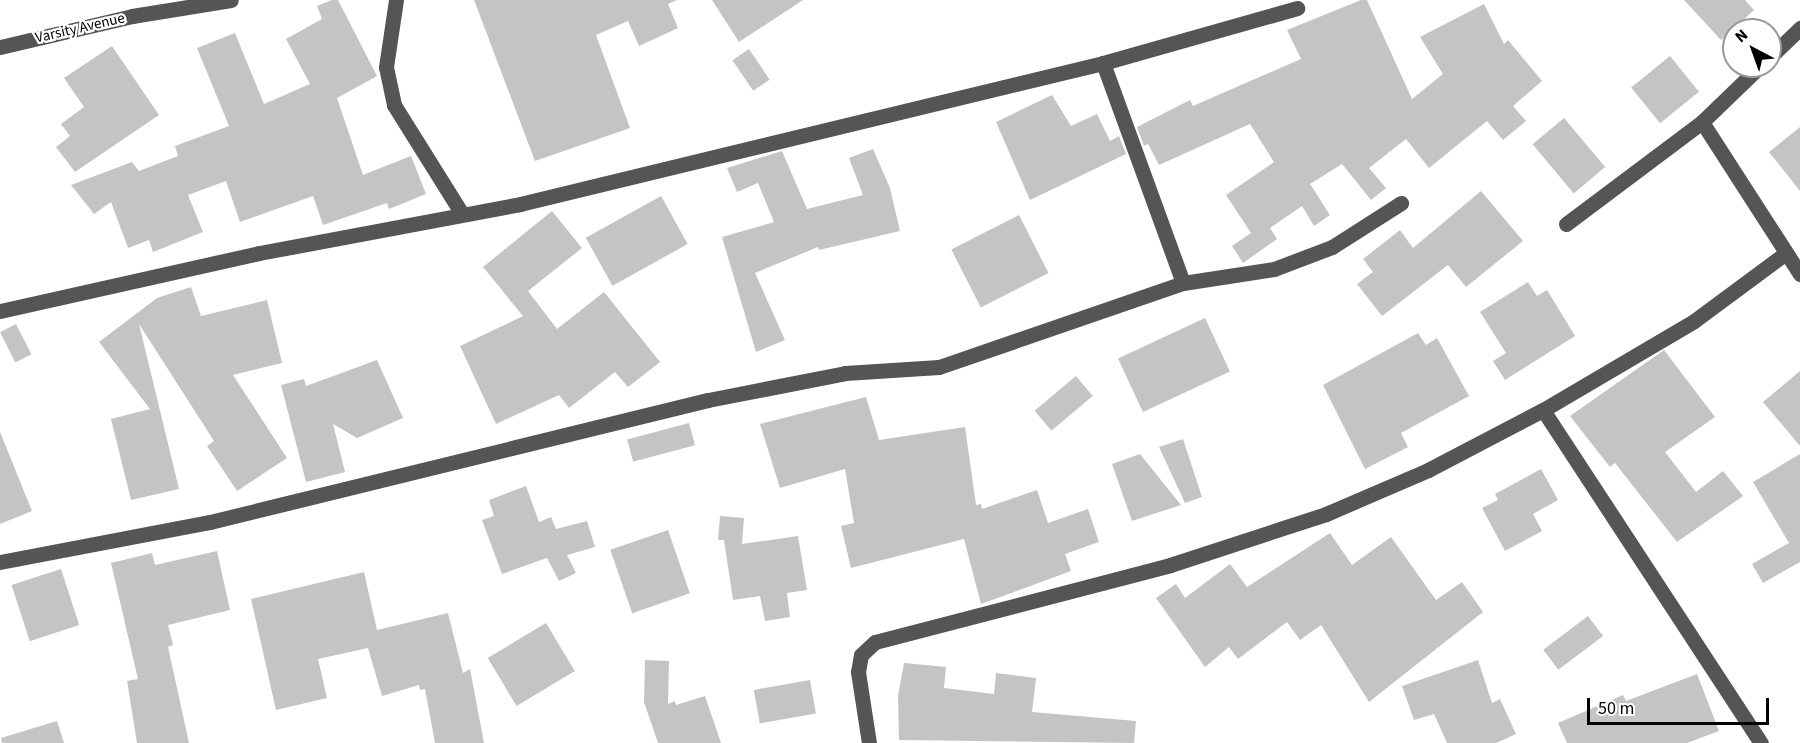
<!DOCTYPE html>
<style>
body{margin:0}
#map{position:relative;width:1800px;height:743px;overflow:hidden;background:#fff;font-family:"Source Sans 3",sans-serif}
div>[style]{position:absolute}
.building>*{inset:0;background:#c4c4c4;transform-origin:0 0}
.minor>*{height:15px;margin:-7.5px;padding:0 7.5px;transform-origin:7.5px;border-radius:7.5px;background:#555}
span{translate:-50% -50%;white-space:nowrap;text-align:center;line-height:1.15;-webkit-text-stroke:4.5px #fff;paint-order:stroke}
.street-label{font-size:15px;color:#000}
.north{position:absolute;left:1722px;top:18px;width:60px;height:60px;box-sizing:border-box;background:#fff;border:2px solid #999;border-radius:50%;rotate:319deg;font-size:16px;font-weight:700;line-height:24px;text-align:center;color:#000}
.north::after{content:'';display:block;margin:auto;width:21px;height:27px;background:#000;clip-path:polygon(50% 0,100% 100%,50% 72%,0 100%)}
.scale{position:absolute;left:1587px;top:698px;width:182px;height:27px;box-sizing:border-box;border:3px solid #000;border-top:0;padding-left:8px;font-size:18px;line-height:21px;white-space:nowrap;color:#000;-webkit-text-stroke:4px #fff;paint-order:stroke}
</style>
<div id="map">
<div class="building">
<div style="clip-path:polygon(332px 0,338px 0,377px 76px,337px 98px,363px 175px,411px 156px,426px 194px,389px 209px,387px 203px,323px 225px,313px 196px,240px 222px,226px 181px,188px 195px,203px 232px,153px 252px,149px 240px,128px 248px,111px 202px,94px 214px,71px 185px,132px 162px,139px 171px,178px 156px,175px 146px,229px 126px,197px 48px,235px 33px,264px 104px,310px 84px,286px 39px,322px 19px,317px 6px)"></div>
<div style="clip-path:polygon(474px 0,677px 0,668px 4px,678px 28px,639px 46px,628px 21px,596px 35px,630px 128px,535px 161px)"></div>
<div style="clip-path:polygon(712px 0,803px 0,739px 42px)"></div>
<div style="clip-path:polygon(1361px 0,1367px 0,1412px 99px,1443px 74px,1420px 37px,1484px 4px,1504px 44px,1508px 40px,1542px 81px,1513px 106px,1526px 121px,1503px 140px,1487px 121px,1429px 168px,1406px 139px,1369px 168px,1386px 188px,1371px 200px,1342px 164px,1310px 184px,1330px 215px,1314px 226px,1302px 206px,1270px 228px,1277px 239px,1243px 263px,1232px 246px,1251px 233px,1226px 195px,1274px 162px,1250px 124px,1159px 165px,1148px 144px,1144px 146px,1137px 127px,1190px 100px,1193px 106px,1301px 59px,1287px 30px)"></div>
<div style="clip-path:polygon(1684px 0,1745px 0,1754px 10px,1721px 40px)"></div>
<div style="clip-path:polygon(112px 46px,159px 115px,75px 172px,56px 147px,70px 136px,61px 124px,84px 107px,64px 78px)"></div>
<div style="left:749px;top:49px;width:37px;height:20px;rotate:56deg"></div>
<div style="left:1670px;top:56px;width:46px;height:50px;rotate:51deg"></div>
<div style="clip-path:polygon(1052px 95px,1071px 126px,1097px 114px,1110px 141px,1119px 136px,1126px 154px,1030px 200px,996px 122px)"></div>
<div style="left:1564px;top:118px;width:64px;height:41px;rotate:50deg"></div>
<div style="clip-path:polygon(1800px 127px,1800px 191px,1769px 152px)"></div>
<div style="clip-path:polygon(873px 149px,890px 188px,900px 231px,819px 250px,818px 247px,755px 273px,785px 340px,756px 352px,722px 237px,774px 222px,758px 183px,737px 192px,727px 168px,782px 151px,807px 209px,863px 195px,849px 158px)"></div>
<div style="clip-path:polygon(1481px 191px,1523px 241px,1466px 287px,1448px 265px,1382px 316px,1357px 284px,1373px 272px,1363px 259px,1400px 230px,1413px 248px)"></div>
<div style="left:661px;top:196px;width:55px;height:86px;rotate:61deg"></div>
<div style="clip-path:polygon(552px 211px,582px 248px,528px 291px,557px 329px,604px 292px,660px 362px,628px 387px,615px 372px,569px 408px,559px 395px,496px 424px,460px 346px,523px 316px,483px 267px)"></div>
<div style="left:1019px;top:215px;width:65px;height:76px;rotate:63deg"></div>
<div style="clip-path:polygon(1528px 282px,1537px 296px,1547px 290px,1575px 336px,1505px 380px,1493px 361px,1506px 353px,1480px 312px)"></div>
<div style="clip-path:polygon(191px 287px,201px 316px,267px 300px,282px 363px,233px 375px,287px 458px,237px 491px,207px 446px,214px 441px,139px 324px,179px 489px,131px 500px,111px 419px,150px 409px,99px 342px,157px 298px)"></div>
<div style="left:1205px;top:318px;width:59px;height:96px;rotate:65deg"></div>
<div style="left:16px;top:324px;width:34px;height:18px;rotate:63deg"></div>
<div style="clip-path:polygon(1418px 333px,1426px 345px,1437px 338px,1469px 396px,1401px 433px,1408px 447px,1365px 469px,1323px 385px)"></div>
<div style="clip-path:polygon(1664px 350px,1715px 417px,1665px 452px,1696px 492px,1723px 471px,1743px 496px,1677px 542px,1615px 463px,1610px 467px,1570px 416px)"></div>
<div style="clip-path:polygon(377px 360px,403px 418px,357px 438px,333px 424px,345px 472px,306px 482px,281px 385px,304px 379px,306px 386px)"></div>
<div style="clip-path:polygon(1800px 371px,1800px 446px,1763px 402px)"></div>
<div style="left:1076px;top:376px;width:26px;height:54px;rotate:50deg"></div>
<div style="clip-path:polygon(866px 397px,879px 440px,965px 427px,976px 505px,981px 504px,982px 509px,1037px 490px,1048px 523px,1088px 509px,1099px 542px,1065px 554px,1071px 571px,981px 604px,964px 539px,851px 568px,841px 526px,854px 523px,845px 469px,780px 488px,760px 424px)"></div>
<div style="left:689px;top:423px;width:23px;height:64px;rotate:75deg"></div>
<div style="clip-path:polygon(0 432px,32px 511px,0 524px)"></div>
<div style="clip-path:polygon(1183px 439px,1202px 497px,1185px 503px,1159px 447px)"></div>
<div style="clip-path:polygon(1140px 454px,1181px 505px,1132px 521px,1112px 464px)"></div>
<div style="clip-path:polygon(1800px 454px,1800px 562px,1763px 583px,1752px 564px,1789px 543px,1753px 482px)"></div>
<div style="clip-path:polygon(1541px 469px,1558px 500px,1533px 514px,1542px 531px,1505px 551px,1482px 508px,1498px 500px,1495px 494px)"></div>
<div style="clip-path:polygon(526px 486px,539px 522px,551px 517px,556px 529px,587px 521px,595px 547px,567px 555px,576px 573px,559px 581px,547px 558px,502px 574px,482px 520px,494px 516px,489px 500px)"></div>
<div style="clip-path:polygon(720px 516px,744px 518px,742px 544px,798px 536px,807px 590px,787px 593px,790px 617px,765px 621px,760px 596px,733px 600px,724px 540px,718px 540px)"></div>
<div style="left:668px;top:530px;width:67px;height:61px;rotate:71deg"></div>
<div style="clip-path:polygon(1330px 533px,1352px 565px,1391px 537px,1436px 600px,1462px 582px,1483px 612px,1369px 702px,1321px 625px,1300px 640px,1287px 622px,1238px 659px,1229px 647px,1205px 667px,1156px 598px,1176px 584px,1185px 598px,1230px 564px,1247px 587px)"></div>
<div style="clip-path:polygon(217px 551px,230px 610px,168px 625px,173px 645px,168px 647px,189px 743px,137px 743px,127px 681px,138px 679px,111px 563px,152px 553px,155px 565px)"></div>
<div style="left:61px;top:569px;width:59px;height:52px;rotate:72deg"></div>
<div style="clip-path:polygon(364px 572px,377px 630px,448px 613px,463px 673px,470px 669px,484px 743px,435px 743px,425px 689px,420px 690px,419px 685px,382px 696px,368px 648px,318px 659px,327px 698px,276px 710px,251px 599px)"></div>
<div style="left:1588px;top:616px;width:25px;height:56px;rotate:53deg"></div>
<div style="left:546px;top:623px;width:56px;height:68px;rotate:59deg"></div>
<div style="clip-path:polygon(645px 660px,669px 661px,668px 704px,675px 701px,676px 705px,705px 696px,721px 743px,658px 743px,644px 702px)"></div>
<div style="clip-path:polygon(1478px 660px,1492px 703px,1500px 699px,1516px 734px,1496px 743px,1447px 743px,1434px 714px,1414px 720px,1402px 686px)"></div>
<div style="clip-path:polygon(904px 663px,946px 667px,944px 688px,994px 694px,996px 673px,1036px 678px,1032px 712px,1136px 721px,1134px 743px,899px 740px,898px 696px)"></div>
<div style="clip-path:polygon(1697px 674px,1719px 731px,1687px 743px,1567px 743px,1558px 723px,1623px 695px,1626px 701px)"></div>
<div style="left:810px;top:680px;width:34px;height:57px;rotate:80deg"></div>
<div style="clip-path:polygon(57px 721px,64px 743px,2px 743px,1px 738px)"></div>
</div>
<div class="minor">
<div style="left:396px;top:0;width:68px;rotate:98.5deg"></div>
<div style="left:386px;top:67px;width:39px;rotate:78deg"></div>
<div style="left:394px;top:105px;width:128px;rotate:58deg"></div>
<div style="left:0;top:47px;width:136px;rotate:-13.2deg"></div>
<div style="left:132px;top:16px;width:100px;rotate:-9.2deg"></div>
<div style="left:1770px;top:57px;width:42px;rotate:-44deg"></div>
<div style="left:1103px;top:63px;width:234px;rotate:70deg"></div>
<div style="left:1702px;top:122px;width:181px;rotate:57.2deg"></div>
<div style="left:1566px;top:224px;width:170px;rotate:-36.9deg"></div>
<div style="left:1702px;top:122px;width:81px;rotate:-44deg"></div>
<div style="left:0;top:311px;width:265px;rotate:-12.6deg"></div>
<div style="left:259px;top:253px;width:266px;rotate:-10.6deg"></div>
<div style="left:520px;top:204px;width:600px;rotate:-13.6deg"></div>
<div style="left:1103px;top:63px;width:202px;rotate:-15.8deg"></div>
<div style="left:1543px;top:410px;width:398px;rotate:56.8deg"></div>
<div style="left:0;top:562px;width:214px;rotate:-10.8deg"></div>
<div style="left:210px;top:522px;width:513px;rotate:-13.77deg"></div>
<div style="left:708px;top:400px;width:140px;rotate:-11.1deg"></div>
<div style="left:845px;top:373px;width:94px;rotate:-3.7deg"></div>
<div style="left:939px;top:367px;width:258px;rotate:-19deg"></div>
<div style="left:1183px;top:283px;width:92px;rotate:-8.7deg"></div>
<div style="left:1274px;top:269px;width:62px;rotate:-20.8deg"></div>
<div style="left:1332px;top:247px;width:82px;rotate:-32.5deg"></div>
<div style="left:869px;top:743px;width:72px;rotate:-98.8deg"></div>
<div style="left:858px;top:672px;width:17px;rotate:-80deg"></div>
<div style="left:861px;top:655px;width:19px;rotate:-43deg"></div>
<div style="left:875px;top:642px;width:305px;rotate:-14.6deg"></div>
<div style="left:1170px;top:565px;width:164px;rotate:-18.1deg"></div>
<div style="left:1326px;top:514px;width:111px;rotate:-23.3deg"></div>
<div style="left:1428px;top:470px;width:130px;rotate:-27.6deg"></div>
<div style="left:1543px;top:410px;width:175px;rotate:-30.5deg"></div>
<div style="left:1694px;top:321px;width:114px;rotate:-36.5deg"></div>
</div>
<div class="street-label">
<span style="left:80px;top:28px;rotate:-13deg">Varsity Avenue</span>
</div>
<div class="north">N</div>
<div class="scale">50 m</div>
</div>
